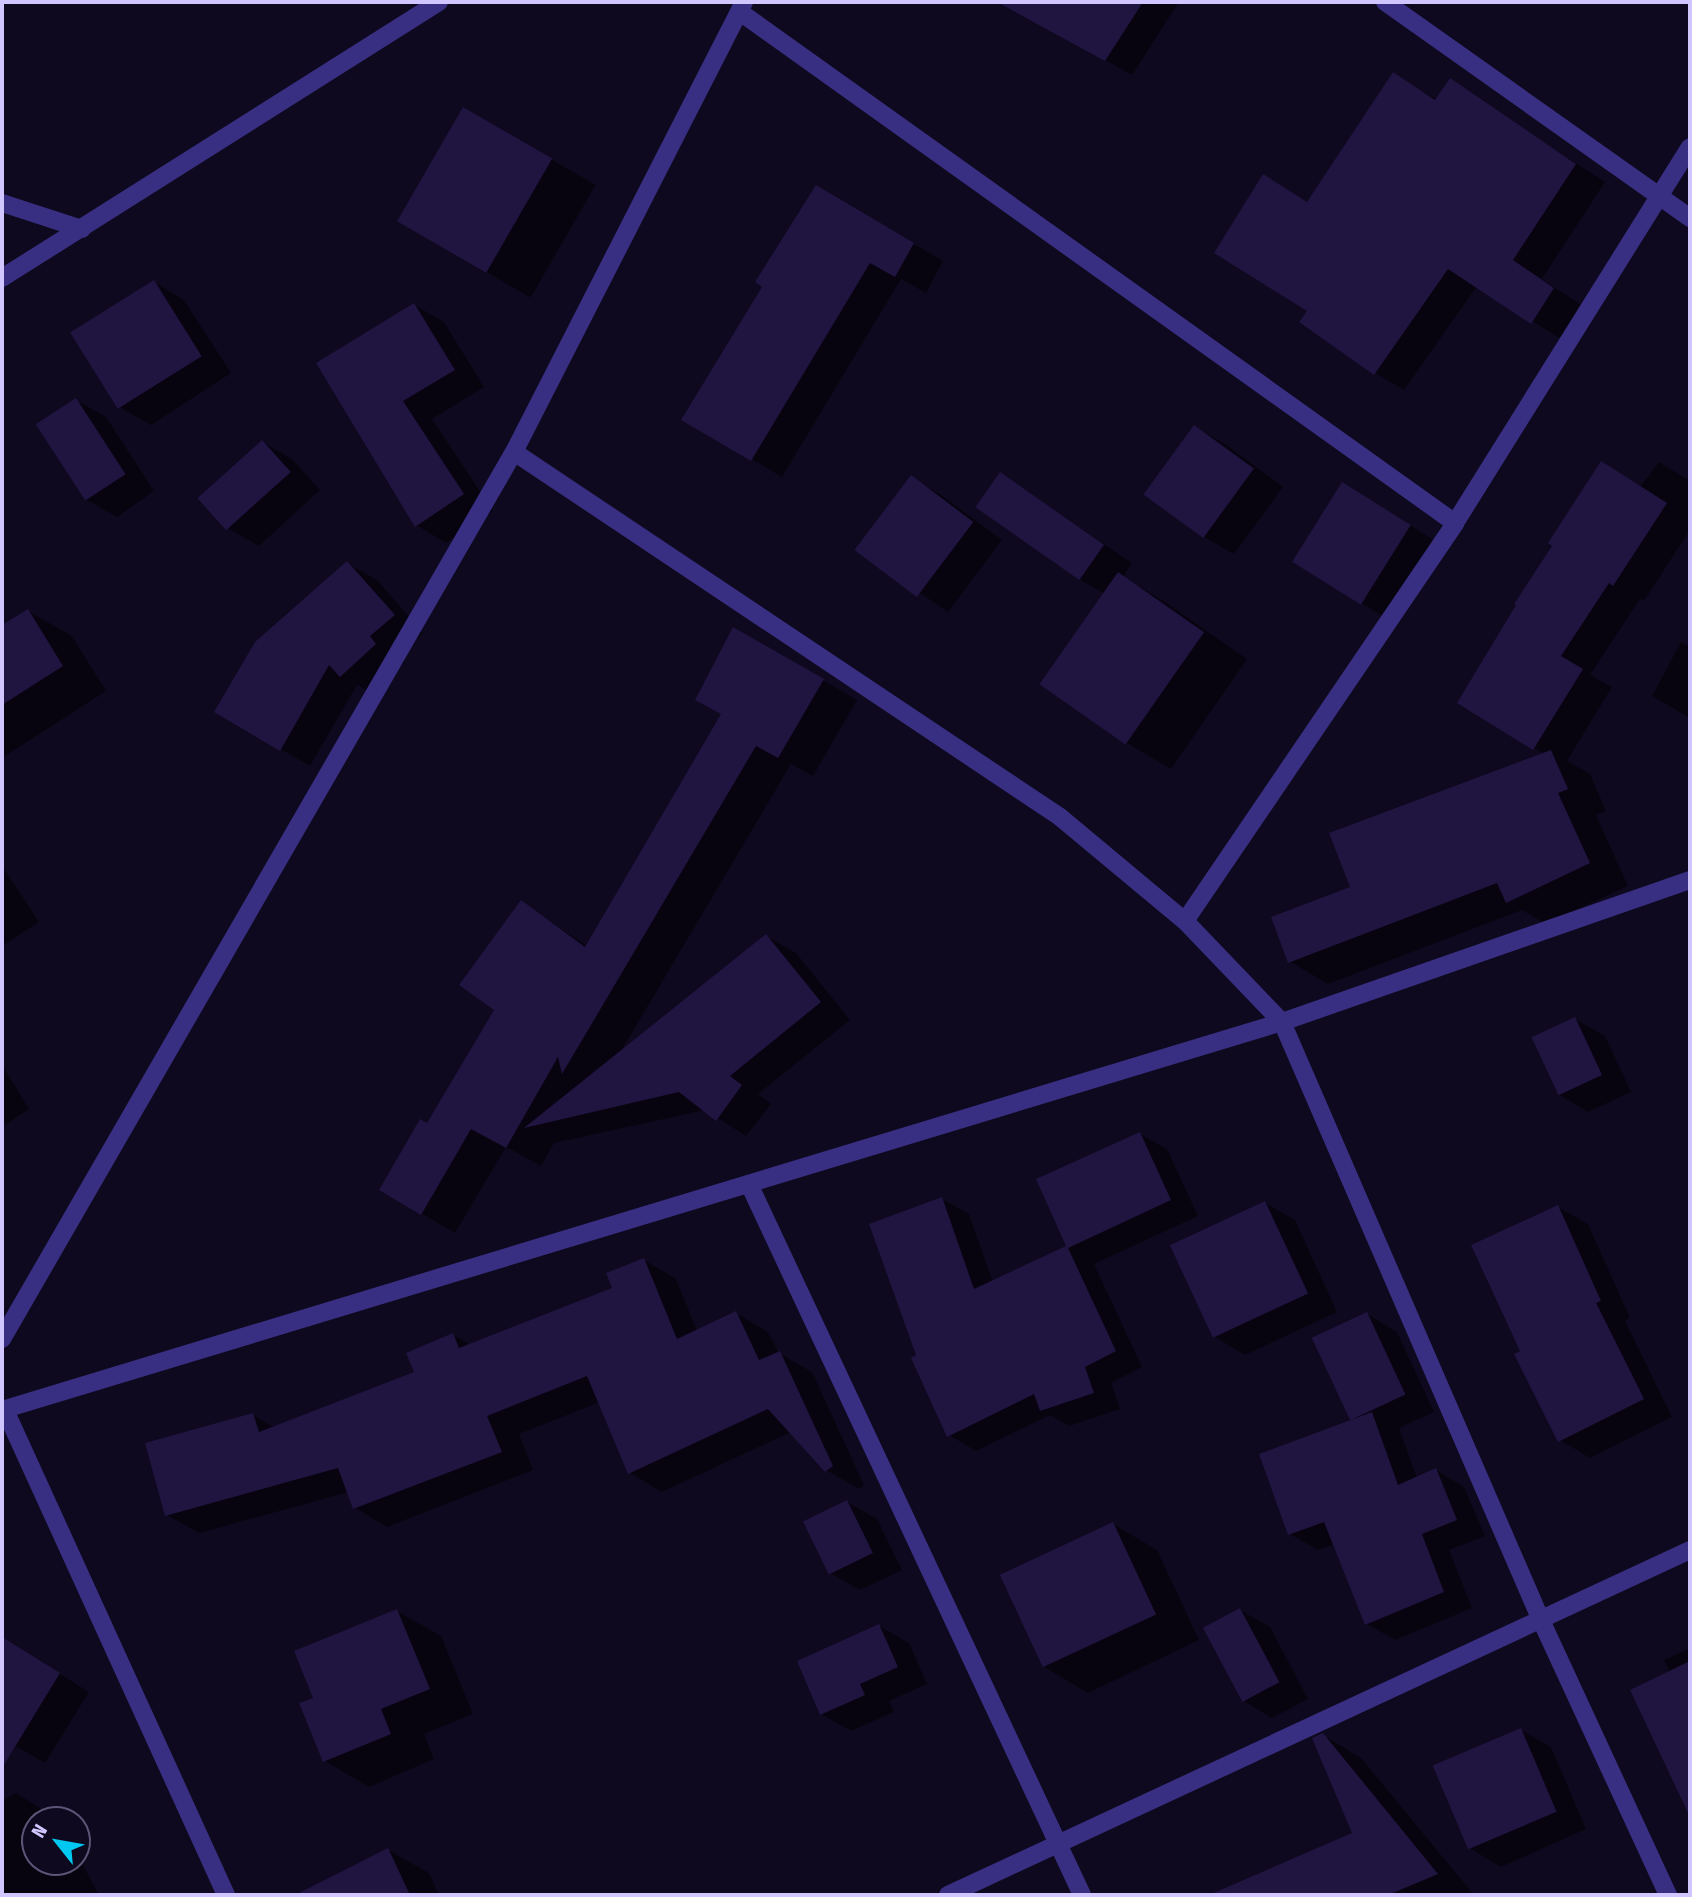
<!DOCTYPE html>
<style>
body{margin:0}
#map{position:relative;width:1692px;height:1897px;overflow:hidden;background:#0e091e;font-family:"Fira Sans Condensed",sans-serif}
div>[style]{position:absolute}
.shadow>*{inset:0;background:#0007;transform-origin:0 0}
.building>*{inset:0;background:#201441;transform-origin:0 0}
.minor>*{height:18px;margin:-9px;padding:0 9px;transform-origin:9px;border-radius:9px;background:#382f82}
span{translate:-50% -50%;white-space:nowrap;text-align:center;line-height:1.15;-webkit-text-stroke:5px #0e091e;paint-order:stroke}
.frame{position:absolute;inset:0;border:4px solid #d1c6ff;pointer-events:none}
.north{position:absolute;left:21px;top:1806px;width:70px;height:70px;box-sizing:border-box;background:#0e091e;border:2px solid #5c5578;border-radius:50%;rotate:301deg;font-size:19px;font-weight:700;line-height:28px;text-align:center;color:#d1c6ff}
.north::after{content:'';display:block;margin:auto;width:24px;height:32px;background:#00c8f1;clip-path:polygon(50% 0,100% 100%,50% 72%,0 100%)}
</style>
<div id="map">
<div class="shadow">
<div style="clip-path:polygon(1059px 2px,1179px 2px,1132px 75px,1044px 26px)"></div>
<div style="clip-path:polygon(1393px 74px,1437px 100px,1450px 81px,1605px 182px,1542px 279px,1583px 306px,1561px 339px,1477px 286px,1404px 390px,1375px 373px,1309px 310px,1308px 204px)"></div>
<div style="left:464px;top:109px;width:152px;height:130px;rotate:30deg"></div>
<div style="clip-path:polygon(816px 187px,943px 261px,926px 293px,901px 279px,782px 477px,684px 419px,764px 287px)"></div>
<div style="clip-path:polygon(154px 282px,184px 300px,231px 373px,151px 425px,121px 408px)"></div>
<div style="clip-path:polygon(414px 305px,444px 322px,484px 387px,432px 419px,493px 511px,446px 543px,416px 525px,318px 364px)"></div>
<div style="clip-path:polygon(76px 400px,106px 417px,154px 491px,117px 517px,87px 500px)"></div>
<div style="clip-path:polygon(1195px 427px,1225px 444px,1283px 487px,1234px 554px,1204px 537px,1146px 494px)"></div>
<div style="clip-path:polygon(262px 442px,292px 459px,320px 490px,259px 546px,229px 529px)"></div>
<div style="clip-path:polygon(1659px 462px,1690px 481px,1690px 530px,1644px 601px,1640px 599px,1590px 675px,1612px 687px,1567px 761px,1590px 774px,1606px 811px,1596px 815px,1628px 886px,1546px 924px,1522px 910px,1328px 984px,1289px 961px,1352px 888px,1544px 754px,1460px 703px,1588px 555px)"></div>
<div style="clip-path:polygon(1000px 474px,1132px 563px,1123px 577px,1162px 600px,1247px 659px,1171px 769px,1127px 743px,1042px 685px,1105px 594px,1079px 579px)"></div>
<div style="clip-path:polygon(911px 478px,941px 495px,1002px 540px,948px 612px,858px 551px)"></div>
<div style="clip-path:polygon(1372px 501px,1440px 544px,1391px 621px,1294px 562px)"></div>
<div style="clip-path:polygon(347px 563px,377px 580px,423px 633px,399px 654px,405px 662px,371px 693px,357px 685px,310px 766px,216px 712px)"></div>
<div style="clip-path:polygon(28px 611px,72px 636px,106px 691px,2px 758px,2px 627px)"></div>
<div style="clip-path:polygon(734px 629px,857px 700px,813px 776px,791px 764px,620px 1053px,766px 936px,796px 953px,850px 1020px,758px 1094px,771px 1104px,746px 1136px,705px 1110px,554px 1143px,541px 1166px,506px 1147px,455px 1233px,381px 1190px,428px 1125px,497px 1010px,521px 902px,587px 946px,723px 714px)"></div>
<div style="clip-path:polygon(1681px 642px,1690px 647px,1690px 718px,1652px 696px)"></div>
<div style="clip-path:polygon(2px 866px,39px 922px,2px 946px)"></div>
<div style="clip-path:polygon(1575px 1019px,1605px 1036px,1631px 1092px,1588px 1112px,1558px 1094px)"></div>
<div style="clip-path:polygon(2px 1065px,29px 1109px,2px 1127px)"></div>
<div style="clip-path:polygon(1140px 1134px,1167px 1149px,1198px 1216px,1094px 1264px,1142px 1367px,1111px 1383px,1120px 1409px,1069px 1426px,1050px 1415px,976px 1451px,949px 1435px,918px 1356px,942px 1199px,969px 1214px,993px 1283px,1068px 1247px)"></div>
<div style="clip-path:polygon(1265px 1203px,1295px 1220px,1337px 1312px,1245px 1355px,1215px 1337px)"></div>
<div style="clip-path:polygon(1558px 1207px,1588px 1224px,1630px 1318px,1625px 1321px,1672px 1417px,1590px 1458px,1560px 1440px,1522px 1352px)"></div>
<div style="clip-path:polygon(644px 1260px,676px 1279px,697px 1331px,736px 1313px,768px 1332px,779px 1353px,812px 1372px,864px 1485px,859px 1489px,826px 1470px,791px 1432px,662px 1492px,630px 1473px,600px 1402px,519px 1434px,533px 1470px,387px 1527px,355px 1508px,349px 1492px,199px 1533px,167px 1515px,253px 1415px,275px 1428px,416px 1373px,453px 1335px,471px 1345px,614px 1289px)"></div>
<div style="clip-path:polygon(1367px 1314px,1397px 1332px,1434px 1412px,1399px 1428px,1417px 1478px,1436px 1470px,1464px 1487px,1485px 1536px,1449px 1550px,1472px 1608px,1395px 1640px,1367px 1624px,1334px 1544px,1318px 1550px,1290px 1534px,1353px 1421px,1315px 1339px)"></div>
<div style="clip-path:polygon(847px 1502px,877px 1519px,902px 1570px,860px 1590px,830px 1573px)"></div>
<div style="clip-path:polygon(1113px 1524px,1157px 1550px,1199px 1640px,1088px 1693px,1044px 1667px)"></div>
<div style="clip-path:polygon(1240px 1610px,1270px 1627px,1308px 1699px,1272px 1718px,1242px 1700px)"></div>
<div style="clip-path:polygon(397px 1611px,441px 1636px,473px 1714px,424px 1734px,434px 1759px,369px 1787px,325px 1761px,315px 1699px)"></div>
<div style="clip-path:polygon(879px 1626px,909px 1643px,927px 1684px,889px 1701px,894px 1712px,851px 1731px,821px 1714px)"></div>
<div style="clip-path:polygon(2px 1638px,89px 1692px,45px 1763px,2px 1738px)"></div>
<div style="clip-path:polygon(1690px 1648px,1690px 1780px,1669px 1768px,1670px 1673px,1664px 1660px)"></div>
<div style="clip-path:polygon(1521px 1730px,1551px 1747px,1586px 1829px,1501px 1867px,1471px 1849px)"></div>
<div style="clip-path:polygon(1323px 1735px,1361px 1758px,1474px 1895px,1213px 1895px,1355px 1834px)"></div>
<div style="clip-path:polygon(16px 1793px,59px 1820px,35px 1820px,35px 1862px,77px 1862px,77px 1854px,99px 1895px,2px 1895px,2px 1801px)"></div>
<div style="clip-path:polygon(388px 1850px,429px 1873px,439px 1895px,310px 1895px,307px 1891px)"></div>
</div>
<div class="building">
<div style="clip-path:polygon(997px 2px,1143px 2px,1105px 61px)"></div>
<div style="clip-path:polygon(1393px 72px,1435px 100px,1450px 78px,1576px 164px,1513px 260px,1554px 288px,1531px 324px,1448px 269px,1374px 375px,1299px 322px,1307px 311px,1214px 253px,1263px 174px,1307px 202px)"></div>
<div style="left:463px;top:107px;width:103px;height:132px;rotate:30deg"></div>
<div style="clip-path:polygon(816px 185px,914px 243px,895px 277px,870px 263px,751px 461px,681px 420px,762px 287px,755px 282px)"></div>
<div style="left:154px;top:280px;width:90px;height:99px;rotate:58deg"></div>
<div style="clip-path:polygon(414px 303px,455px 370px,403px 401px,464px 494px,415px 527px,316px 363px)"></div>
<div style="left:76px;top:398px;width:91px;height:48px;rotate:57deg"></div>
<div style="left:1194px;top:425px;width:74px;height:86px;rotate:36deg"></div>
<div style="left:262px;top:440px;width:43px;height:87px;rotate:48deg"></div>
<div style="clip-path:polygon(1601px 461px,1667px 503px,1613px 586px,1609px 583px,1561px 656px,1583px 669px,1533px 750px,1457px 703px,1516px 605px,1514px 604px,1552px 546px,1548px 543px)"></div>
<div style="left:1000px;top:472px;width:127px;height:43px;rotate:35deg"></div>
<div style="left:911px;top:475px;width:78px;height:94px;rotate:37deg"></div>
<div style="left:1342px;top:482px;width:81px;height:94px;rotate:32deg"></div>
<div style="clip-path:polygon(347px 561px,395px 615px,370px 636px,376px 644px,340px 677px,329px 665px,280px 751px,214px 712px,255px 642px)"></div>
<div style="left:1118px;top:572px;width:105px;height:137px;rotate:35deg"></div>
<div style="clip-path:polygon(28px 609px,63px 666px,2px 705px,2px 625px)"></div>
<div style="clip-path:polygon(733px 627px,824px 679px,778px 758px,756px 746px,562px 1074px,558px 1057px,506px 1148px,471px 1129px,421px 1215px,379px 1190px,420px 1119px,427px 1123px,494px 1010px,459px 985px,521px 900px,585px 947px,721px 714px,695px 700px)"></div>
<div style="clip-path:polygon(1551px 750px,1568px 789px,1558px 793px,1590px 863px,1506px 903px,1497px 883px,1288px 963px,1271px 917px,1350px 887px,1329px 833px)"></div>
<div style="clip-path:polygon(766px 934px,821px 1002px,730px 1076px,742px 1085px,716px 1121px,679px 1092px,524px 1128px)"></div>
<div style="left:1575px;top:1017px;width:64px;height:48px;rotate:65deg"></div>
<div style="clip-path:polygon(1140px 1132px,1171px 1200px,1068px 1248px,1116px 1351px,1085px 1367px,1094px 1393px,1040px 1411px,1034px 1394px,947px 1437px,911px 1358px,916px 1355px,869px 1224px,942px 1197px,974px 1289px,1066px 1246px,1036px 1179px)"></div>
<div style="left:1265px;top:1201px;width:102px;height:105px;rotate:65deg"></div>
<div style="clip-path:polygon(1558px 1205px,1601px 1301px,1596px 1303px,1644px 1399px,1558px 1442px,1514px 1354px,1520px 1351px,1471px 1245px)"></div>
<div style="clip-path:polygon(644px 1258px,677px 1339px,736px 1311px,759px 1360px,780px 1351px,833px 1466px,825px 1472px,768px 1409px,628px 1474px,587px 1376px,487px 1416px,502px 1452px,353px 1509px,338px 1468px,165px 1516px,145px 1443px,253px 1413px,259px 1432px,414px 1372px,406px 1353px,453px 1333px,459px 1348px,612px 1288px,606px 1273px)"></div>
<div style="left:1367px;top:1312px;width:91px;height:61px;rotate:65deg"></div>
<div style="clip-path:polygon(1372px 1412px,1398px 1485px,1436px 1468px,1457px 1520px,1422px 1534px,1444px 1592px,1365px 1625px,1324px 1522px,1288px 1535px,1259px 1454px)"></div>
<div style="left:847px;top:1500px;width:59px;height:49px;rotate:64deg"></div>
<div style="left:1113px;top:1522px;width:102px;height:125px;rotate:65deg"></div>
<div style="left:1240px;top:1608px;width:84px;height:42px;rotate:62deg"></div>
<div style="clip-path:polygon(397px 1609px,430px 1689px,381px 1709px,391px 1734px,323px 1762px,299px 1703px,313px 1698px,294px 1651px)"></div>
<div style="clip-path:polygon(879px 1624px,898px 1667px,860px 1684px,865px 1695px,820px 1715px,797px 1661px)"></div>
<div style="clip-path:polygon(2px 1637px,60px 1673px,2px 1768px)"></div>
<div style="clip-path:polygon(1690px 1661px,1690px 1817px,1630px 1690px)"></div>
<div style="left:1521px;top:1728px;width:91px;height:96px;rotate:67deg"></div>
<div style="clip-path:polygon(1323px 1733px,1438px 1874px,1388px 1895px,1209px 1895px,1352px 1833px,1312px 1738px)"></div>
<div style="clip-path:polygon(388px 1848px,410px 1895px,295px 1895px)"></div>
</div>
<div class="minor">
<div style="left:1385px;top:2px;width:374px;rotate:35.3deg"></div>
<div style="left:740px;top:12px;width:879px;rotate:35.55deg"></div>
<div style="left:2px;top:203px;width:84px;rotate:18deg"></div>
<div style="left:2px;top:278px;width:517px;rotate:-32.28deg"></div>
<div style="left:514px;top:452px;width:657px;rotate:33.76deg"></div>
<div style="left:1060px;top:817px;width:163px;rotate:39.8deg"></div>
<div style="left:1185px;top:921px;width:140px;rotate:46.2deg"></div>
<div style="left:1282px;top:1022px;width:649px;rotate:66.59deg"></div>
<div style="left:1540px;top:1618px;width:305px;rotate:65.2deg"></div>
<div style="left:1185px;top:921px;width:481px;rotate:-55.8deg"></div>
<div style="left:1455px;top:523px;width:443px;rotate:-58deg"></div>
<div style="left:749px;top:1184px;width:785px;rotate:64.9deg"></div>
<div style="left:2px;top:1339px;width:1024px;rotate:-60.01deg"></div>
<div style="left:514px;top:452px;width:505px;rotate:-62.93deg"></div>
<div style="left:2px;top:1410px;width:1338px;rotate:-16.86deg"></div>
<div style="left:1282px;top:1022px;width:432px;rotate:-19.2deg"></div>
<div style="left:5px;top:1410px;width:533px;rotate:65.5deg"></div>
<div style="left:948px;top:1895px;width:818px;rotate:-24.94deg"></div>
</div>
<div class="frame"></div>
<div class="north">N</div>
</div>
